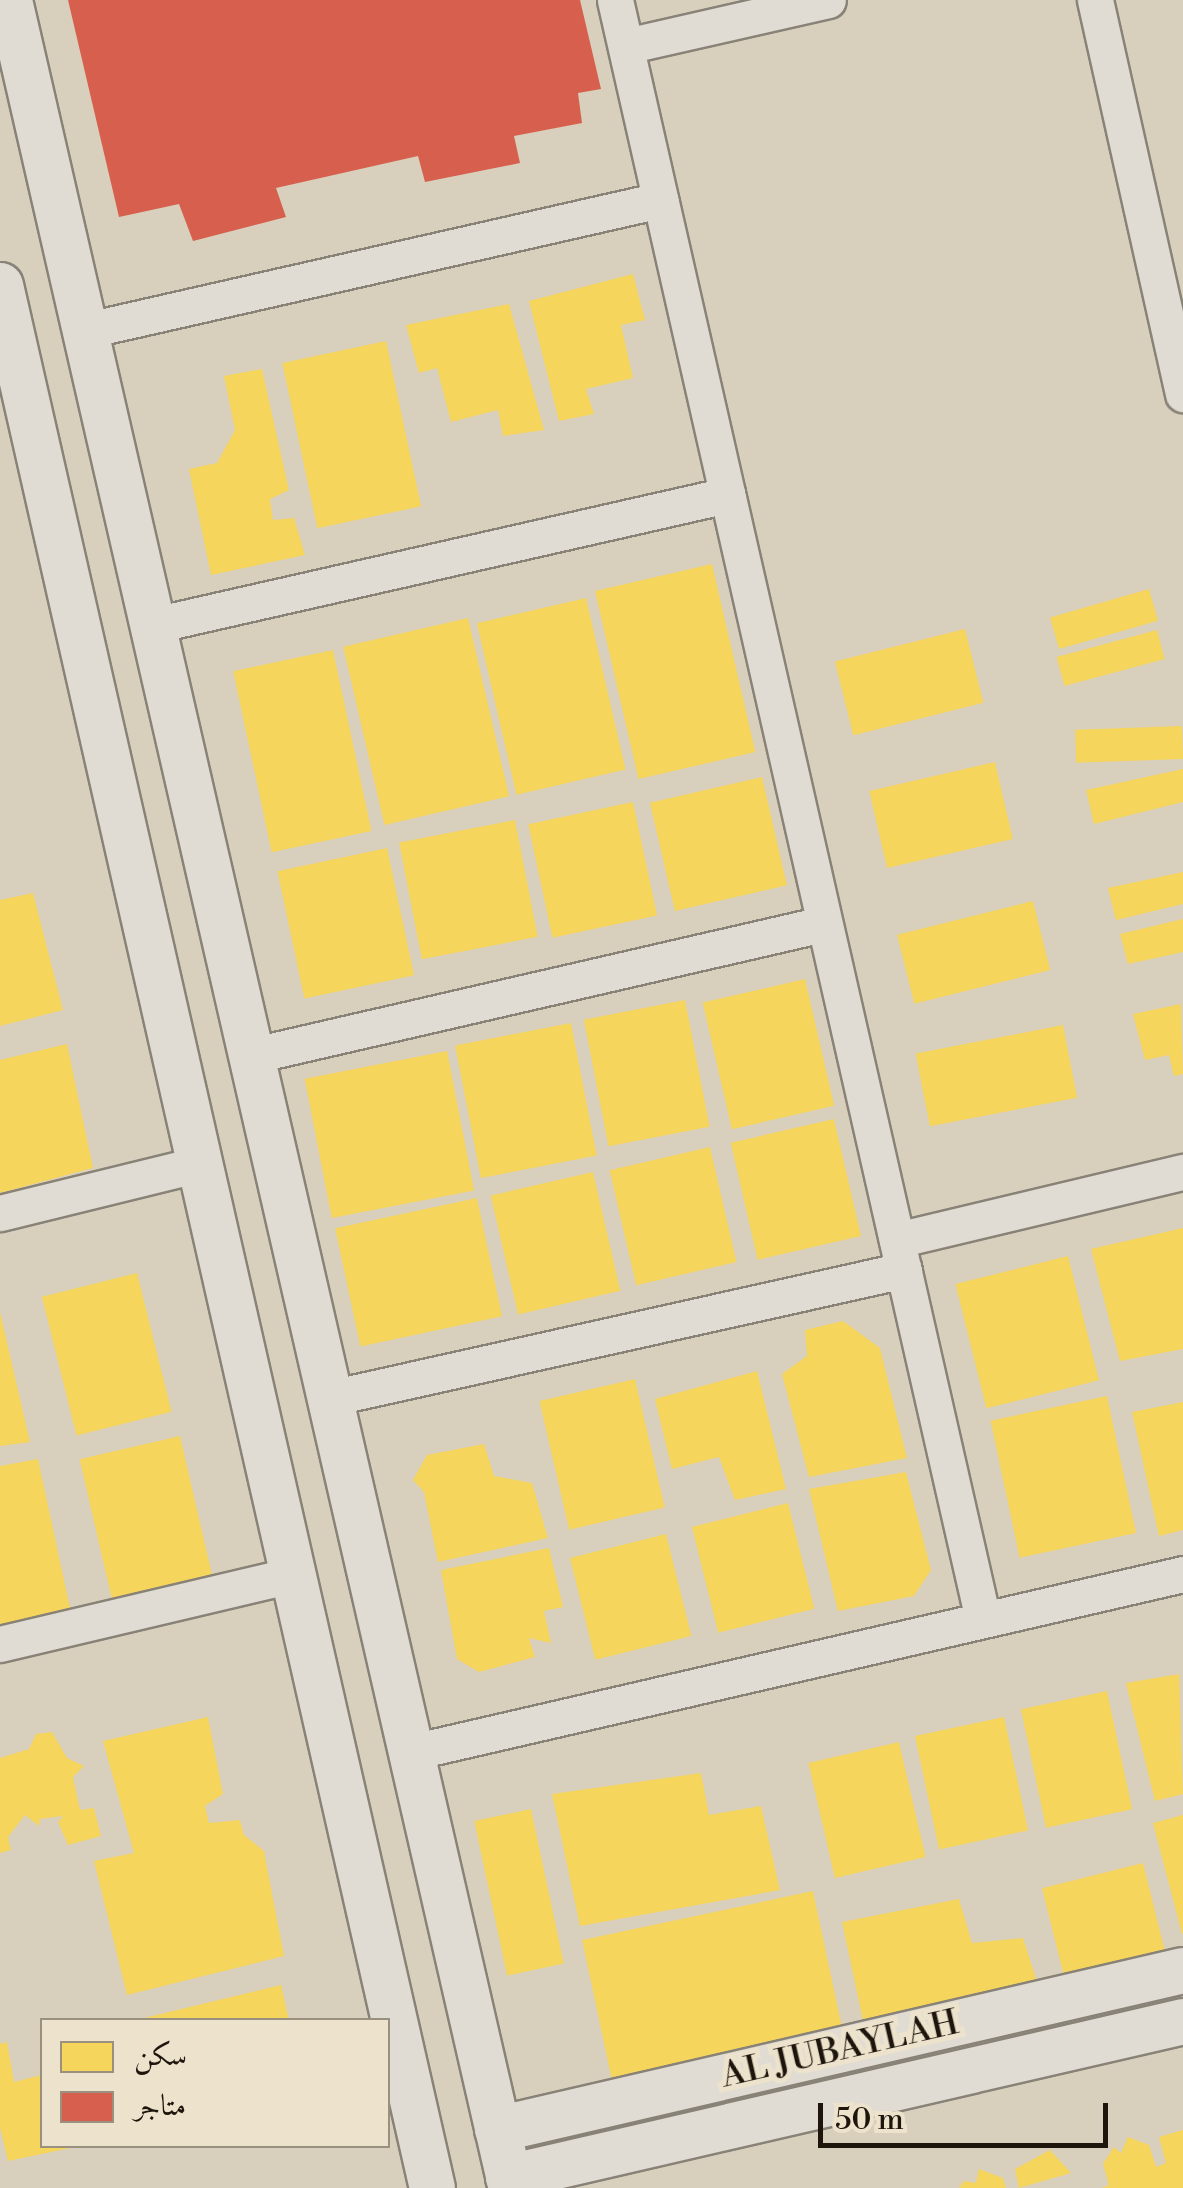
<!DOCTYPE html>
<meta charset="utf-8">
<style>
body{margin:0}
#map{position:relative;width:1183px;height:2188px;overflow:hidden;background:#d8cfbc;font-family:"Libre Bodoni",Amiri,serif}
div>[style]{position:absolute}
.homes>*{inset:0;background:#f6d55c;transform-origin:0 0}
.shops>*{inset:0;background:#d6604d}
.roads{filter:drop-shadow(2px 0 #888277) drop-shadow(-2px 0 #888277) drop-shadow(0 2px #888277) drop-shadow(0 -2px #888277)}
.minor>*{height:35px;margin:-17.5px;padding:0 17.5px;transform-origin:17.5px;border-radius:17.5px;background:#e0dcd3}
.tertiary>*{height:45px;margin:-22.5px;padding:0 22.5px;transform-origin:22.5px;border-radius:22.5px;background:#e0dcd3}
span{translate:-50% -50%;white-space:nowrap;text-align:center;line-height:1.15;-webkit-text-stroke:10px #ede2cc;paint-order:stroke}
.street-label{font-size:35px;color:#1e160d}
.legend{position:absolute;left:40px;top:2018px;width:350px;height:130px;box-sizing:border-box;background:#ede2cc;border:2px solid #9a9080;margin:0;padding:12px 18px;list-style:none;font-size:30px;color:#1e160d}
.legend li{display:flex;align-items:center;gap:20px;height:50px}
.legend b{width:50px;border:2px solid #9a9080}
.scale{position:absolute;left:818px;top:2103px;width:290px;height:45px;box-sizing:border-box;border:5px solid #1e160d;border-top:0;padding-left:12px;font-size:30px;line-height:35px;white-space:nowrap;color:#1e160d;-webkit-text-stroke:8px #ede2cc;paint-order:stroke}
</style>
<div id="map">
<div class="homes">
<div style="clip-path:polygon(633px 274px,645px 320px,621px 325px,633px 378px,586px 389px,594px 414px,559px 421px,529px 301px)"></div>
<div style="clip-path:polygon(509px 304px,544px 430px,503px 436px,498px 410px,451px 422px,437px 368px,419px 373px,406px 325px)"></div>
<div style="left:386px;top:341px;width:169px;height:106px;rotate:78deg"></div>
<div style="clip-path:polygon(262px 369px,289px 490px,270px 499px,273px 520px,294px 518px,305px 555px,211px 575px,189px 469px,217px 463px,235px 430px,224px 376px)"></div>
<div style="left:712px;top:564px;width:193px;height:120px;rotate:77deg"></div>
<div style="left:1149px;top:589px;width:33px;height:103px;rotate:74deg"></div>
<div style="left:586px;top:598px;width:176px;height:112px;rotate:77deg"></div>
<div style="left:468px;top:618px;width:183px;height:128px;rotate:77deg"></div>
<div style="left:965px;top:629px;width:76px;height:134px;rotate:76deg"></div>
<div style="left:1157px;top:630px;width:30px;height:104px;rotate:75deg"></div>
<div style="left:333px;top:650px;width:185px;height:102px;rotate:78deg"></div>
<div style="left:1182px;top:726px;width:33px;height:107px;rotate:88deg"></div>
<div style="left:995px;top:762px;width:79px;height:129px;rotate:77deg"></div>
<div style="clip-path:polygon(1183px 769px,1183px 802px,1094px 824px,1086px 790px)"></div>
<div style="left:762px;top:777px;width:111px;height:115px;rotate:77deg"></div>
<div style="left:633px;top:802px;width:116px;height:107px;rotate:78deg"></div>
<div style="left:515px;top:820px;width:119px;height:118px;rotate:79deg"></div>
<div style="left:387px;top:848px;width:130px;height:112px;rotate:78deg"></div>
<div style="clip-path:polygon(1183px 872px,1183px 904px,1116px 920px,1108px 888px)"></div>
<div style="clip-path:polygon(33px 893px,63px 1010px,0 1026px,0 900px)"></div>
<div style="left:1033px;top:901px;width:71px;height:140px;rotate:76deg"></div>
<div style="clip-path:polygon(1183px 919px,1183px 952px,1128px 964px,1120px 934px)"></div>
<div style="left:805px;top:979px;width:130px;height:105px;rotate:77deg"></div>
<div style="left:685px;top:1000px;width:129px;height:103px;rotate:79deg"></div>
<div style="clip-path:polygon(1181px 1004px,1183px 1074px,1174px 1076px,1169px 1055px,1145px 1060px,1133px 1014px)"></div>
<div style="left:571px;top:1023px;width:135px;height:118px;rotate:79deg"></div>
<div style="left:1063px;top:1025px;width:74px;height:150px;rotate:79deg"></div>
<div style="clip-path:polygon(67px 1044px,93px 1168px,0 1193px,0 1060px)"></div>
<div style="left:447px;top:1051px;width:142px;height:145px;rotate:79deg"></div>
<div style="left:834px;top:1119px;width:120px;height:106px;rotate:77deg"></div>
<div style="left:710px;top:1147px;width:118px;height:103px;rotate:77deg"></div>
<div style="left:593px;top:1172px;width:122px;height:105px;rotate:77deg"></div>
<div style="left:477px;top:1198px;width:121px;height:145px;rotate:78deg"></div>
<div style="clip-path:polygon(1183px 1228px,1183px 1349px,1120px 1361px,1091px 1249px)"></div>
<div style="left:1068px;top:1256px;width:128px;height:116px;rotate:76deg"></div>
<div style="left:137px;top:1273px;width:143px;height:98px;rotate:76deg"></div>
<div style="clip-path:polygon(0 1312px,30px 1442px,0 1446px)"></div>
<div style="clip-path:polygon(843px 1321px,880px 1348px,907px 1458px,809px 1477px,782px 1374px,807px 1356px,805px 1330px)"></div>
<div style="clip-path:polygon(757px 1371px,786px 1489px,735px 1500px,719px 1457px,672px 1469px,655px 1399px)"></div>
<div style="left:635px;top:1379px;width:132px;height:98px;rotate:77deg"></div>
<div style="left:1107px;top:1396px;width:140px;height:119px;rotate:78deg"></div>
<div style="clip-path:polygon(1183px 1402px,1183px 1530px,1159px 1536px,1132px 1412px)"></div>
<div style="left:180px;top:1436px;width:143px;height:103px;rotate:77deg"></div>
<div style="clip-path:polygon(484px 1444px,494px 1476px,532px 1483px,548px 1538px,438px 1562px,424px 1492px,413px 1480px,427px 1455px)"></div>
<div style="clip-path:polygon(38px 1459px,70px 1608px,0 1625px,0 1466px)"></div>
<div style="clip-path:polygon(906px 1472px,931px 1570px,914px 1596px,838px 1611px,809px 1489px)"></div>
<div style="left:788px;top:1503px;width:109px;height:99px;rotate:76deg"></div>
<div style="left:666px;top:1534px;width:105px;height:99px;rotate:76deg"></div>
<div style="clip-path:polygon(549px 1548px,563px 1607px,544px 1611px,551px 1643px,529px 1638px,535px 1657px,479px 1672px,457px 1659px,441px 1570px)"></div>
<div style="clip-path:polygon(1179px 1674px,1183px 1794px,1155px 1801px,1126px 1683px)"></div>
<div style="left:1107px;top:1691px;width:121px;height:88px;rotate:78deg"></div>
<div style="clip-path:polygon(208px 1717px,223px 1794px,205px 1806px,209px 1823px,240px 1820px,244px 1835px,264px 1851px,284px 1956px,127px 1995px,94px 1861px,134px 1853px,103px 1741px)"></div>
<div style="left:1004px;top:1717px;width:116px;height:91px;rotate:78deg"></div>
<div style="clip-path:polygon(52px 1732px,67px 1758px,84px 1766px,73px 1777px,80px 1810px,94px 1808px,101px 1836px,68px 1845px,58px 1822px,63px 1816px,40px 1819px,39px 1826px,25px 1815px,8px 1837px,11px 1850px,0 1853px,0 1758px,29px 1749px,36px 1734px)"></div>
<div style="left:899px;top:1742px;width:118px;height:93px;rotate:77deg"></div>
<div style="clip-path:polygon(701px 1773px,709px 1815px,761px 1806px,780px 1890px,580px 1926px,552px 1794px)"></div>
<div style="left:531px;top:1809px;width:158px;height:58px;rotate:78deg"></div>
<div style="clip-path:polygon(1183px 1815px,1183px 1934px,1182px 1934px,1153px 1823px)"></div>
<div style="left:1143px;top:1863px;width:101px;height:104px;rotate:76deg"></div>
<div style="left:813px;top:1891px;width:148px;height:236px;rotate:78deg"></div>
<div style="clip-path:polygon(959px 1899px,972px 1943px,1023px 1938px,1039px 1988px,865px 2030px,842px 1922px)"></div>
<div style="clip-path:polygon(281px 1985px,289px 2020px,141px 2020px,140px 2019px)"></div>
<div style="clip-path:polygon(7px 2042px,14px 2082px,42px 2075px,42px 2146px,75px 2147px,8px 2161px,0 2127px,0 2044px)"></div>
<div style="clip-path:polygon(1183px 2130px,1183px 2188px,1102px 2188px,1109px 2185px,1103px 2164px,1114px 2147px,1121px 2153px,1128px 2137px,1149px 2145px,1156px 2167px,1166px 2163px,1159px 2137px)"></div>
<div style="clip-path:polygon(1050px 2150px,1071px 2173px,1019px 2188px,1015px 2169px)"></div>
<div style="clip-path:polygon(979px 2169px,1003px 2178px,1006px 2188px,959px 2188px,964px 2181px,976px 2183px)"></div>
</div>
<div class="shops">
<div style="clip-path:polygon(68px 0,580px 0,601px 89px,578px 93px,582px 123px,514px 136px,520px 163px,425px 182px,418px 156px,276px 188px,286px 217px,193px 241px,179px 204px,119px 217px)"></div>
</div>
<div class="roads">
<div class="minor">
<div style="left:615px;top:0;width:1661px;rotate:77.2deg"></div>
<div style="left:1095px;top:0;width:404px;rotate:77.4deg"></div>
<div style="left:626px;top:46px;width:207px;rotate:-12.8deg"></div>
<div style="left:83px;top:331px;width:592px;rotate:-12.79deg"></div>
<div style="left:154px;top:625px;width:588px;rotate:-12.78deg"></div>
<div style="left:254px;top:1055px;width:584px;rotate:-12.97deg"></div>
<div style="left:0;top:1213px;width:205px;rotate:-13.8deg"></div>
<div style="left:897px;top:1240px;width:294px;rotate:-13.4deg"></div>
<div style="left:330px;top:1398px;width:588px;rotate:-12.57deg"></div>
<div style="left:0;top:1644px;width:301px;rotate:-13.3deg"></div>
<div style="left:412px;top:1752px;width:791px;rotate:-13deg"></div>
</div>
<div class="tertiary">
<div style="left:9px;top:0;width:2245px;rotate:77.08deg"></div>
<div style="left:0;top:285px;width:1951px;rotate:77.21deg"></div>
<div style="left:497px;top:2129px;width:704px;rotate:-13.05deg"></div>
<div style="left:508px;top:2177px;width:693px;rotate:-13.01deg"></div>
</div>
</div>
<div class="street-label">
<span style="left:840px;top:2050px;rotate:-13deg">AL JUBAYLAH</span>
</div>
<ul class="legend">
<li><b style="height:28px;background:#f6d55c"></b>سكن</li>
<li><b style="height:28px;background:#d6604d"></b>متاجر</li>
</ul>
<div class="scale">50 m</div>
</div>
